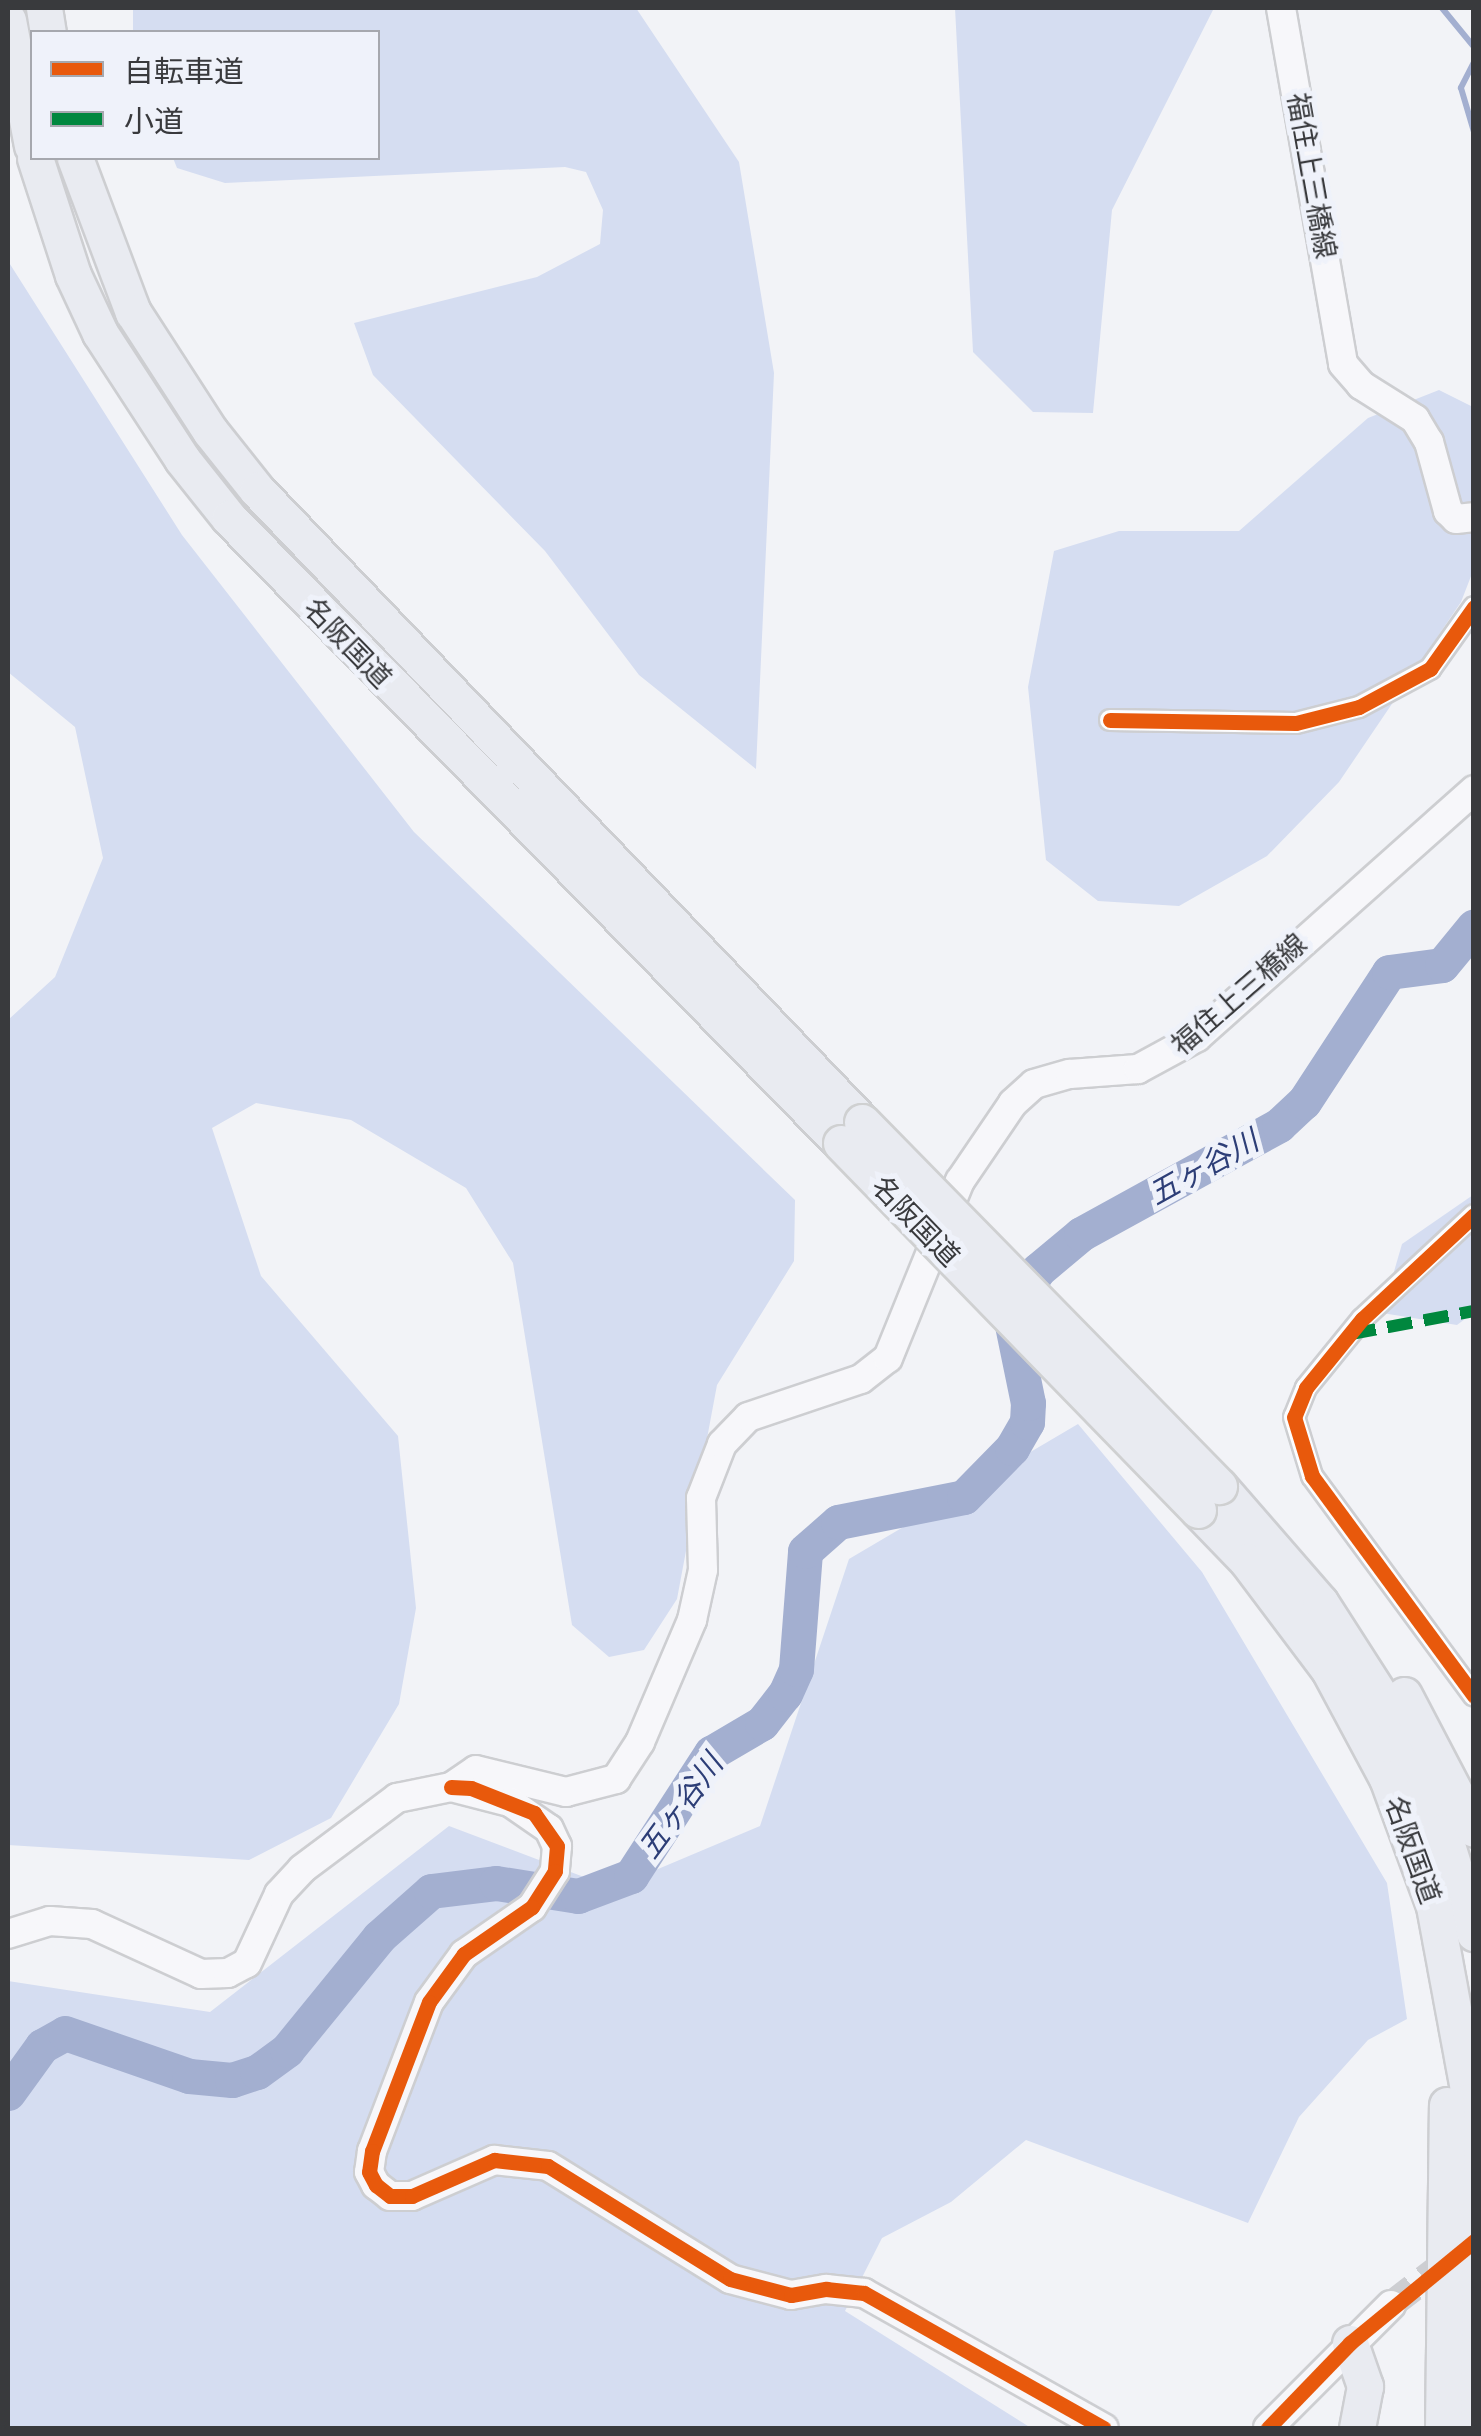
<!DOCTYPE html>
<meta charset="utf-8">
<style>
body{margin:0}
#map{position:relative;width:1481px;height:2436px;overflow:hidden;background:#f2f3f7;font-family:"IBM Plex Serif","Noto Sans JP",serif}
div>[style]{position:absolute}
.green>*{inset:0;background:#d5ddf1}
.stream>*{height:6px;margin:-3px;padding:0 3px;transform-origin:3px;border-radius:3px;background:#a3afd0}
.river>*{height:35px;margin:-17.5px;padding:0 17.5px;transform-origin:17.5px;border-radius:17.5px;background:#a3afd0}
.secondary-tunnel>*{height:28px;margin-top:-14px;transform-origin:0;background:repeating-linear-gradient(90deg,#cdced2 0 28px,transparent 0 42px)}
.roads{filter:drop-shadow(2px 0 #cdced1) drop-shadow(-2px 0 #cdced1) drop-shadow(0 2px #cdced1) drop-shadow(0 -2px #cdced1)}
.street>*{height:20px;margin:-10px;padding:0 10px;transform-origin:10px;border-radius:10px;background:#fdfdfe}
.secondary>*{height:28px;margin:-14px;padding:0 14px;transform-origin:14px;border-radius:14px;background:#f7f7fa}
.highway>*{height:35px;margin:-17.5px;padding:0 17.5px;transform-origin:17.5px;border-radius:17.5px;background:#e9ebf1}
.bridges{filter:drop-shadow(2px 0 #cfd0d1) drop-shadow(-2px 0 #cfd0d1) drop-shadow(0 2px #cfd0d1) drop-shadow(0 -2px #cfd0d1)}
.highway-bridge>*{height:35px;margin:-17.5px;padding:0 17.5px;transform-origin:17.5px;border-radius:17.5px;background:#e9ebf1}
.quiet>*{height:12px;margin-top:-6px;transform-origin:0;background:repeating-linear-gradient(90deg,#00873e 0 25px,transparent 0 37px)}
.cycleway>*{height:15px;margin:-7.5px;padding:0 7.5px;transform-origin:7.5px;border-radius:7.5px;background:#e8590c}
span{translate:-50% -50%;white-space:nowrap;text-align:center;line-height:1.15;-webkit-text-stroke:10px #eff2fa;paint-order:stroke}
.street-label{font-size:28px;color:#393a3d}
.water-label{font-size:30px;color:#2d3e77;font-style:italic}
.frame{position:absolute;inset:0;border:10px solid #393a3d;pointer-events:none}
.legend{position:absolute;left:30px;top:30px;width:350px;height:130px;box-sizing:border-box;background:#eff2fa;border:2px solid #a6a8ae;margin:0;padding:12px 18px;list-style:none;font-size:30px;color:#393a3d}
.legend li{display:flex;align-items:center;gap:20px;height:50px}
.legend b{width:50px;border:2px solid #a6a8ae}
</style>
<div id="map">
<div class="green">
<div style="clip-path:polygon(133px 8px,636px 8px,739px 162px,774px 373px,756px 769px,639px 675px,545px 551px,373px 375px,354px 323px,537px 277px,600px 244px,603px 210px,586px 172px,565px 167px,225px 183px,177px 168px,173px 158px,378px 158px,378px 32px,133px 32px)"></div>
<div style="clip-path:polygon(955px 8px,1214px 8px,1112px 210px,1093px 413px,1033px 412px,973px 352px)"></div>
<div style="clip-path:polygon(8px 261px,182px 535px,414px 832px,795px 1200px,794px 1261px,717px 1385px,677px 1599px,644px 1650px,609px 1657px,572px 1625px,513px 1263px,466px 1188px,351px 1120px,256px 1103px,212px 1128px,261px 1276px,398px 1436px,416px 1608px,399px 1704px,331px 1818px,249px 1860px,8px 1845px,8px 1020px,55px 977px,103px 858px,75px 727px,8px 672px)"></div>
<div style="clip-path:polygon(1439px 390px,1473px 407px,1473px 571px,1461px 602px,1339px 782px,1267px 856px,1179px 906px,1098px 901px,1046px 860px,1028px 687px,1054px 551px,1119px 531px,1239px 531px,1368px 418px)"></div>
<div style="clip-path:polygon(1473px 1195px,1473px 1313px,1457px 1325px,1382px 1313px,1402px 1244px)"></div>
<div style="clip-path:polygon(1078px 1424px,1202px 1572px,1387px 1883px,1407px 2019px,1368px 2040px,1299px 2117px,1248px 2223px,1026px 2140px,951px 2202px,882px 2238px,845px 2311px,1031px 2428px,8px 2428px,8px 1981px,210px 2012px,449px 1826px,613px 1888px,760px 1826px,849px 1559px)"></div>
</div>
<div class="stream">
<div style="left:1442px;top:8px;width:50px;rotate:50.6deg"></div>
<div style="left:1474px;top:62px;width:29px;rotate:117deg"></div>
<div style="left:1461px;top:88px;width:46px;rotate:73.5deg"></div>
</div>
<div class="river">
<div style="left:8px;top:2093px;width:58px;rotate:-54.1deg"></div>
<div style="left:42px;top:2046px;width:26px;rotate:-29deg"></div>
<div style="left:65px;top:2033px;width:131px;rotate:19.1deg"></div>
<div style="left:189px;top:2076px;width:43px;rotate:5.3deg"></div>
<div style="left:232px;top:2080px;width:26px;rotate:-18deg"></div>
<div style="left:257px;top:2072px;width:37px;rotate:-36deg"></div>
<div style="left:287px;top:2050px;width:146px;rotate:-50.8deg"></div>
<div style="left:379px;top:1937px;width:69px;rotate:-41.5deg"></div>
<div style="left:431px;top:1891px;width:65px;rotate:-7deg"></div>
<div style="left:496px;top:1883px;width:83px;rotate:9deg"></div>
<div style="left:578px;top:1896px;width:57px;rotate:-20.7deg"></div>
<div style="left:631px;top:1876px;width:147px;rotate:-57deg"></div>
<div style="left:711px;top:1753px;width:59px;rotate:-30.5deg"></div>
<div style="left:762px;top:1723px;width:37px;rotate:-52deg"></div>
<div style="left:785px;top:1694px;width:27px;rotate:-66deg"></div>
<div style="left:796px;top:1669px;width:118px;rotate:-85.6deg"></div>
<div style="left:805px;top:1551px;width:44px;rotate:-41.3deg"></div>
<div style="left:838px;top:1522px;width:128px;rotate:-11.2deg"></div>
<div style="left:964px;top:1497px;width:69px;rotate:-45.6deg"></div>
<div style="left:1012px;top:1448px;width:30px;rotate:-60deg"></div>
<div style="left:1027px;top:1422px;width:19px;rotate:-87deg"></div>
<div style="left:1028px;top:1403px;width:90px;rotate:-101.6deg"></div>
<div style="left:1010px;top:1315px;width:53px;rotate:-58.1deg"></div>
<div style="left:1038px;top:1270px;width:56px;rotate:-39.9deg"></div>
<div style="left:1081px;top:1234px;width:226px;rotate:-28.8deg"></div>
<div style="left:1279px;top:1125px;width:34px;rotate:-43deg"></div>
<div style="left:1304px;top:1102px;width:155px;rotate:-56.8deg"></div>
<div style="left:1389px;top:972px;width:53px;rotate:-7.5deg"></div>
<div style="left:1442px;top:965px;width:50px;rotate:-50.6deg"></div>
</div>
<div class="secondary-tunnel">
<div style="left:1391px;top:2305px;width:83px;rotate:-37.7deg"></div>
</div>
<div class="roads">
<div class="street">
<div style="left:1110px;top:720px;width:186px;rotate:0.9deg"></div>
<div style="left:1296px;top:723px;width:65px;rotate:-14.3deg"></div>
<div style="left:1359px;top:707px;width:81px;rotate:-28.2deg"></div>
<div style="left:1430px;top:669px;width:76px;rotate:-54.6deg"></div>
<div style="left:1474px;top:1215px;width:153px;rotate:137.1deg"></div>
<div style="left:1362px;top:1319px;width:89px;rotate:129.1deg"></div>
<div style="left:1306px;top:1388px;width:31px;rotate:112deg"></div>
<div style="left:1294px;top:1417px;width:62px;rotate:73deg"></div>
<div style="left:1312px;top:1476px;width:273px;rotate:53.6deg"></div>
</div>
<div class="secondary">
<div style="left:1281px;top:8px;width:361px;rotate:80.1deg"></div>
<div style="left:1343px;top:364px;width:28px;rotate:49deg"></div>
<div style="left:1361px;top:385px;width:64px;rotate:32.2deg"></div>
<div style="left:1415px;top:419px;width:27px;rotate:59deg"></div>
<div style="left:1429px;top:442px;width:72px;rotate:74.6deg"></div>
<div style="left:1448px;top:511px;width:11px;rotate:45deg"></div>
<div style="left:1456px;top:519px;width:18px;rotate:-6deg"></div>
<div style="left:451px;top:1787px;width:30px;rotate:-34deg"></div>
<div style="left:476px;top:1770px;width:93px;rotate:13.7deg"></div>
<div style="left:566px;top:1792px;width:52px;rotate:-14.6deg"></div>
<div style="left:616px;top:1779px;width:44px;rotate:-57deg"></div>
<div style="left:640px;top:1742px;width:133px;rotate:-66.9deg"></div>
<div style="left:692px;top:1620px;width:51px;rotate:-77.6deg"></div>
<div style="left:703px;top:1570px;width:72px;rotate:-91.6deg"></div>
<div style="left:701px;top:1498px;width:58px;rotate:-68.7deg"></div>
<div style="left:722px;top:1444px;width:37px;rotate:-46deg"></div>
<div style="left:748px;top:1417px;width:119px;rotate:-18.6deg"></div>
<div style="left:861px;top:1379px;width:34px;rotate:-38deg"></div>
<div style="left:888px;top:1358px;width:191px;rotate:-67.9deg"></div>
<div style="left:960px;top:1181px;width:94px;rotate:-55.8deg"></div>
<div style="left:1013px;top:1103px;width:28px;rotate:-42deg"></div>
<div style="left:1034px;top:1084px;width:37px;rotate:-16deg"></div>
<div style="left:1070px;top:1074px;width:68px;rotate:-4.2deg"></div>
<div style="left:1138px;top:1069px;width:67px;rotate:-28.5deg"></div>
<div style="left:1197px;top:1037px;width:371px;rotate:-41.7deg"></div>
<div style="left:8px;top:1934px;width:44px;rotate:-17.2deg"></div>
<div style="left:50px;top:1921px;width:42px;rotate:4.1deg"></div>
<div style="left:92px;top:1924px;width:120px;rotate:24.6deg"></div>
<div style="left:201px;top:1974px;width:27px;rotate:-2deg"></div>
<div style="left:228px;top:1973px;width:21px;rotate:-28deg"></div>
<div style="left:247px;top:1963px;width:76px;rotate:-65.1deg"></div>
<div style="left:279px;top:1894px;width:34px;rotate:-47deg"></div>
<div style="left:302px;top:1869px;width:119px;rotate:-36.8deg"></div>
<div style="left:397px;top:1798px;width:55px;rotate:-11.5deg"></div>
<div style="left:451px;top:1787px;width:61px;rotate:14.3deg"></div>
<div style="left:510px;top:1802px;width:47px;rotate:34.7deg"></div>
<div style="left:549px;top:1829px;width:19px;rotate:65deg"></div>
<div style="left:557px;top:1846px;width:25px;rotate:95deg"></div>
<div style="left:555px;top:1871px;width:43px;rotate:122.6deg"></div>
<div style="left:532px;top:1907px;width:83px;rotate:145.3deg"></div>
<div style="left:464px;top:1954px;width:59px;rotate:126.1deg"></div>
<div style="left:429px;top:2002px;width:160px;rotate:110.9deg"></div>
<div style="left:372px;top:2151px;width:21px;rotate:98deg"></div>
<div style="left:369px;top:2172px;width:15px;rotate:62deg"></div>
<div style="left:376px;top:2185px;width:18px;rotate:38deg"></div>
<div style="left:390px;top:2196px;width:22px"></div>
<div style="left:412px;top:2196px;width:90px;rotate:-23.7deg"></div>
<div style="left:494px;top:2160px;width:54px;rotate:6.3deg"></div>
<div style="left:548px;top:2166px;width:214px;rotate:31.8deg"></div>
<div style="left:730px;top:2279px;width:63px;rotate:14.7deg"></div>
<div style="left:791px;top:2295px;width:36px;rotate:-10deg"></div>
<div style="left:826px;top:2289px;width:38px;rotate:6deg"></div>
<div style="left:864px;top:2293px;width:275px;rotate:29.4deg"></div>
<div style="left:1268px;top:2428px;width:174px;rotate:-45deg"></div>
</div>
<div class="highway">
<div style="left:44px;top:8px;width:24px;rotate:81deg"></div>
<div style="left:8px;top:20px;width:128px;rotate:79.2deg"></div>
<div style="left:35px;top:158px;width:123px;rotate:72deg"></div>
<div style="left:73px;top:275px;width:64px;rotate:65deg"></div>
<div style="left:100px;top:333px;width:150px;rotate:56.9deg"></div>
<div style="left:182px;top:459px;width:75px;rotate:51.5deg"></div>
<div style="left:229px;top:518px;width:875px;rotate:45.6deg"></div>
<div style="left:75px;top:158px;width:165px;rotate:69.4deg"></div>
<div style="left:133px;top:312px;width:142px;rotate:57.1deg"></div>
<div style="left:210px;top:431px;width:75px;rotate:51.5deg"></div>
<div style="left:257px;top:490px;width:875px;rotate:46.25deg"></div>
<div style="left:1219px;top:1486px;width:154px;rotate:49deg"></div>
<div style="left:1320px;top:1602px;width:122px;rotate:57.3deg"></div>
<div style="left:1386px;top:1705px;width:139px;rotate:65.8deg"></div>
<div style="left:1443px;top:1832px;width:106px;rotate:72.9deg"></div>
<div style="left:1198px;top:1510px;width:71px;rotate:46.1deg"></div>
<div style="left:1247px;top:1561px;width:136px;rotate:53deg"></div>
<div style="left:1329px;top:1670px;width:123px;rotate:61.8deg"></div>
<div style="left:1387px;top:1778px;width:136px;rotate:69.8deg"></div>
<div style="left:1434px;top:1906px;width:198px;rotate:79.5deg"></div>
<div style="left:1470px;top:2101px;width:327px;rotate:90.2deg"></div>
<div style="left:1404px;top:1695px;width:151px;rotate:62.4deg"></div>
<div style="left:1350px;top:2343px;width:46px;rotate:70.8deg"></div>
<div style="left:1365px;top:2386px;width:43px;rotate:100.8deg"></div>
<div style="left:1443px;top:2428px;width:323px;rotate:-89.3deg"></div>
</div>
</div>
<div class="bridges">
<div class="highway-bridge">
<div style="left:862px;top:1122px;width:510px;rotate:45.56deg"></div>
<div style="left:841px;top:1143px;width:512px;rotate:45.79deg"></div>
</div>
</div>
<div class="quiet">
<div style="left:1351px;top:1334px;width:125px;rotate:-10.6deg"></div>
</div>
<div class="cycleway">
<div style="left:1110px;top:720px;width:186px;rotate:0.9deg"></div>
<div style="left:1296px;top:723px;width:65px;rotate:-14.3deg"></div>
<div style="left:1359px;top:707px;width:81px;rotate:-28.2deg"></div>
<div style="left:1430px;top:669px;width:76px;rotate:-54.6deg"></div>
<div style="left:1474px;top:1215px;width:153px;rotate:137.1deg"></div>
<div style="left:1362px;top:1319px;width:89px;rotate:129.1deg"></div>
<div style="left:1306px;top:1388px;width:31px;rotate:112deg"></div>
<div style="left:1294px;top:1417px;width:62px;rotate:73deg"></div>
<div style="left:1312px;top:1476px;width:273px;rotate:53.6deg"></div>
<div style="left:451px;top:1787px;width:20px;rotate:3deg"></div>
<div style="left:471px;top:1788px;width:68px;rotate:21.6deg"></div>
<div style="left:534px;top:1813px;width:40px;rotate:55.1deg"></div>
<div style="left:557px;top:1846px;width:25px;rotate:95deg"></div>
<div style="left:555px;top:1871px;width:43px;rotate:122.6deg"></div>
<div style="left:532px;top:1907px;width:83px;rotate:145.3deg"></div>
<div style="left:464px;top:1954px;width:59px;rotate:126.1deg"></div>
<div style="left:429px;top:2002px;width:160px;rotate:110.9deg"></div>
<div style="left:372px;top:2151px;width:21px;rotate:98deg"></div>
<div style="left:369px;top:2172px;width:15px;rotate:62deg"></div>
<div style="left:376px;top:2185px;width:18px;rotate:38deg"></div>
<div style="left:390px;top:2196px;width:22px"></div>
<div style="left:412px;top:2196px;width:90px;rotate:-23.7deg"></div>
<div style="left:494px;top:2160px;width:54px;rotate:6.3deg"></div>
<div style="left:548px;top:2166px;width:214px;rotate:31.8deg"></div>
<div style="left:730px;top:2279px;width:63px;rotate:14.7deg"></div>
<div style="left:791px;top:2295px;width:36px;rotate:-10deg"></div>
<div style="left:826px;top:2289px;width:38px;rotate:6deg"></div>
<div style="left:864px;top:2293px;width:275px;rotate:29.4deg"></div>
<div style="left:1268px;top:2428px;width:118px;rotate:-46deg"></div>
<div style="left:1350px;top:2343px;width:161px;rotate:-39.4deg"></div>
</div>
<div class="street-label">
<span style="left:1312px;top:176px;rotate:80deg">福住上三橋線</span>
<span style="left:348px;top:643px;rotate:46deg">名阪国道</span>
<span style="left:1239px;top:994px;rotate:-41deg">福住上三橋線</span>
<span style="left:916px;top:1221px;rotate:46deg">名阪国道</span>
<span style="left:1413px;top:1850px;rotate:70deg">名阪国道</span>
</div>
<div class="water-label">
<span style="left:1203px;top:1167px;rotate:-29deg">五ヶ谷川</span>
<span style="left:680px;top:1806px;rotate:-54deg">五ヶ谷川</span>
</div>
<div class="frame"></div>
<ul class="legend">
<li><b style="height:12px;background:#e8590c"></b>自転車道</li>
<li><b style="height:12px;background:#00873e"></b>小道</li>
</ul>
</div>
